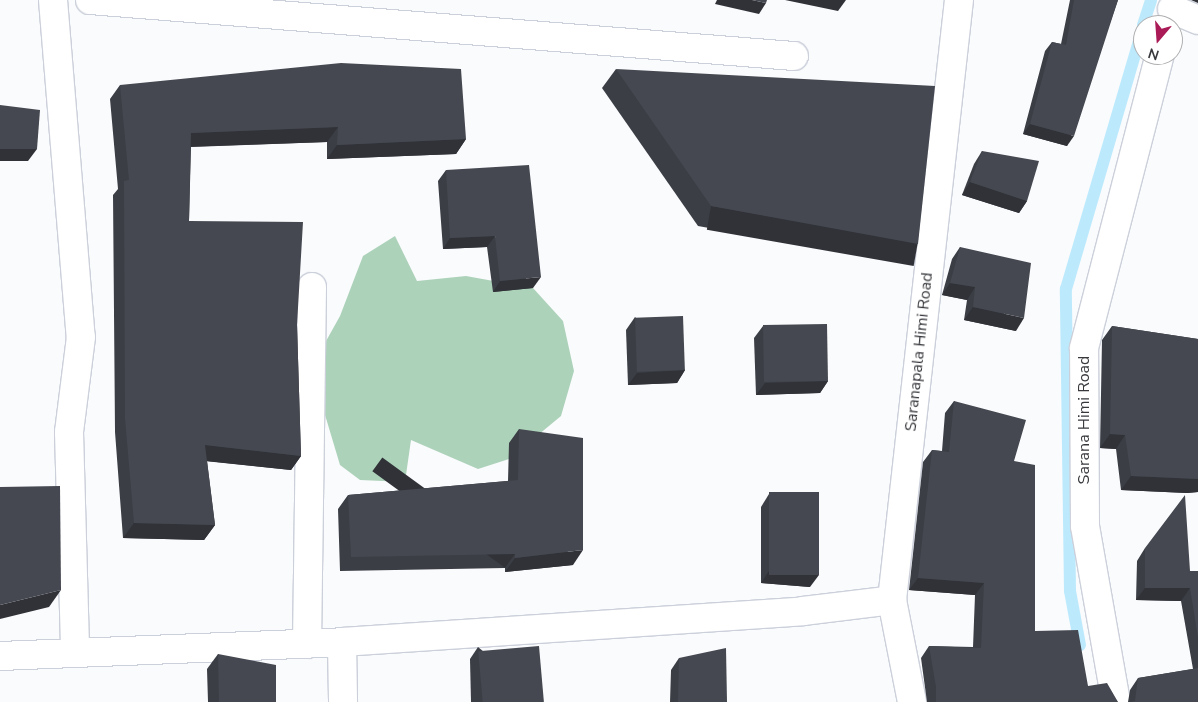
<!DOCTYPE html>
<style>
body{margin:0}
#map{position:relative;width:1198px;height:702px;overflow:hidden;background:#fafbfd;font-family:"Nunito Sans",sans-serif}
div>[style]{position:absolute}
.green>*{inset:0;background:#add2ba}
.stream>*{height:12px;margin:-6px;padding:0 6px;transform-origin:6px;border-radius:6px;background:#bceafc}
.roads{filter:drop-shadow(1px 0 #ccd0da) drop-shadow(-1px 0 #ccd0da) drop-shadow(0 1px #ccd0da) drop-shadow(0 -1px #ccd0da)}
.street>*{height:28px;margin:-14px;padding:0 14px;transform-origin:14px;border-radius:14px;background:#fff}
.secondary>*{height:28px;margin:-14px;padding:0 14px;transform-origin:14px;border-radius:14px;background:#fff}
.wall>*{inset:0;background:#3b3e45}
.shaded-wall>*{inset:0;background:#303238;transform-origin:0 0}
.building>*{inset:0;background:#454850;transform-origin:0 0}
span{translate:-50% -50%;white-space:nowrap;text-align:center;line-height:1.15;-webkit-text-stroke:5px #fff;paint-order:stroke}
.street-label{font-size:16px;color:#37383c}
.north{position:absolute;left:1133px;top:15px;width:50px;height:50px;box-sizing:border-box;background:#fff;border:1px solid #afafb1;border-radius:50%;rotate:198deg;font-size:14px;font-weight:700;line-height:20px;text-align:center;color:#37383c}
.north::after{content:'';display:block;margin:auto;width:18px;height:22px;background:#a91a56;clip-path:polygon(50% 0,100% 100%,50% 72%,0 100%)}
</style>
<div id="map">
<div class="green">
<div style="clip-path:polygon(395px 236px,417px 281px,466px 276px,533px 288px,563px 321px,574px 371px,561px 416px,509px 459px,478px 469px,411px 440px,405px 482px,360px 480px,340px 465px,311px 368px,340px 316px,363px 256px)"></div>
</div>
<div class="stream">
<div style="left:1143px;top:25px;width:26px;rotate:-72deg"></div>
<div style="left:1080px;top:645px;width:55px;rotate:-100.5deg"></div>
<div style="left:1070px;top:591px;width:302px;rotate:-90.8deg"></div>
<div style="left:1066px;top:289px;width:273px;rotate:-73.6deg"></div>
</div>
<div class="roads">
<div class="street">
<div style="left:53px;top:0;width:338px;rotate:85.3deg"></div>
<div style="left:81px;top:337px;width:96px;rotate:97.2deg"></div>
<div style="left:69px;top:432px;width:220px;rotate:88.4deg"></div>
<div style="left:90px;top:0;width:706px;rotate:4.55deg"></div>
<div style="left:1172px;top:9px;width:28px;rotate:23deg"></div>
<div style="left:342px;top:642px;width:60px;rotate:89deg"></div>
<div style="left:307px;top:644px;width:357px;rotate:-89.2deg"></div>
<div style="left:0;top:656px;width:342px;rotate:-2.3deg"></div>
<div style="left:342px;top:642px;width:462px;rotate:-3.8deg"></div>
<div style="left:803px;top:611px;width:90px;rotate:-7deg"></div>
<div style="left:1116px;top:702px;width:179px;rotate:-100deg"></div>
<div style="left:1085px;top:526px;width:178px;rotate:-90.3deg"></div>
<div style="left:1084px;top:348px;width:303px;rotate:-75.5deg"></div>
</div>
<div class="secondary">
<div style="left:912px;top:702px;width:104px;rotate:-101.1deg"></div>
<div style="left:892px;top:600px;width:604px;rotate:-83.63deg"></div>
</div>
</div>
<div class="wall">
<div style="clip-path:polygon(1070px 0,1118px 0,1067px 146px,1023px 134px,1045px 51px,1052px 42px,1061px 44px)"></div>
<div style="clip-path:polygon(616px 69px,904px 263px,698px 226px,602px 88px)"></div>
<div style="clip-path:polygon(120px 85px,466px 139px,456px 154px,327px 159px,327px 142px,191px 147px,189px 221px,297px 325px,301px 456px,291px 470px,207px 461px,215px 525px,204px 540px,123px 538px,115px 432px,113px 195px,118px 189px,110px 99px)"></div>
<div style="clip-path:polygon(982px 151px,1027px 201px,1019px 213px,962px 195px,974px 164px)"></div>
<div style="clip-path:polygon(446px 170px,533px 288px,493px 292px,487px 247px,443px 249px,438px 181px)"></div>
<div style="clip-path:polygon(960px 247px,1016px 331px,964px 320px,967px 300px,942px 295px,952px 259px)"></div>
<div style="clip-path:polygon(635px 317px,685px 370px,677px 383px,628px 385px,626px 330px)"></div>
<div style="clip-path:polygon(763px 326px,828px 381px,820px 393px,756px 395px,754px 338px)"></div>
<div style="clip-path:polygon(1112px 326px,1198px 339px,1198px 492px,1187px 493px,1121px 490px,1116px 449px,1100px 448px,1102px 340px)"></div>
<div style="clip-path:polygon(954px 401px,1014px 461px,1035px 631px,1088px 686px,1118px 702px,927px 702px,921px 658px,929px 646px,973px 647px,975px 595px,909px 590px,923px 462px,932px 450px,942px 451px,945px 413px)"></div>
<div style="clip-path:polygon(519px 429px,573px 565px,505px 572px,505px 568px,340px 571px,338px 509px,348px 495px,508px 481px,509px 443px)"></div>
<div style="clip-path:polygon(769px 494px,810px 587px,761px 583px,761px 507px)"></div>
<div style="clip-path:polygon(1145px 548px,1190px 571px,1198px 571px,1198px 702px,1128px 702px,1130px 690px,1138px 678px,1193px 669px,1181px 601px,1136px 600px,1137px 561px)"></div>
<div style="clip-path:polygon(478px 647px,544px 702px,471px 702px,470px 659px)"></div>
<div style="clip-path:polygon(218px 654px,276px 702px,208px 702px,207px 669px)"></div>
<div style="clip-path:polygon(679px 658px,727px 702px,670px 702px,671px 670px)"></div>
</div>
<div class="shaded-wall">
<div style="clip-path:polygon(717px 0,752px 0,766px 3px,759px 14px,715px 4px)"></div>
<div style="clip-path:polygon(785px 0,846px 0,838px 11px)"></div>
<div style="clip-path:polygon(1191px 0,1198px 0,1198px 3px)"></div>
<div style="clip-path:polygon(1030px 124px,1074px 136px,1067px 146px,1023px 134px)"></div>
<div style="clip-path:polygon(338px 127px,327px 142px,181px 147px,191px 133px)"></div>
<div style="clip-path:polygon(466px 139px,456px 154px,327px 159px,337px 145px)"></div>
<div style="clip-path:polygon(0 149px,37px 149px,28px 161px,0 161px)"></div>
<div style="clip-path:polygon(970px 182px,1027px 201px,1019px 213px,962px 195px)"></div>
<div style="left:711px;top:206px;width:210px;height:24px;rotate:10deg"></div>
<div style="clip-path:polygon(495px 236px,487px 247px,443px 249px,450px 238px)"></div>
<div style="clip-path:polygon(541px 277px,533px 288px,493px 292px,500px 281px)"></div>
<div style="clip-path:polygon(950px 283px,975px 287px,967px 300px,942px 295px)"></div>
<div style="clip-path:polygon(973px 307px,1024px 318px,1016px 331px,964px 320px)"></div>
<div style="clip-path:polygon(685px 370px,677px 383px,628px 385px,637px 373px)"></div>
<div style="clip-path:polygon(828px 381px,820px 393px,756px 395px,765px 383px)"></div>
<div style="clip-path:polygon(1110px 434px,1125px 435px,1116px 449px,1100px 448px)"></div>
<div style="clip-path:polygon(205px 445px,301px 456px,291px 470px,195px 460px)"></div>
<div style="clip-path:polygon(1131px 476px,1198px 479px,1198px 492px,1187px 493px,1121px 490px)"></div>
<div style="clip-path:polygon(134px 523px,215px 525px,204px 540px,123px 538px)"></div>
<div style="clip-path:polygon(583px 550px,573px 565px,505px 572px,515px 558px)"></div>
<div style="left:515px;top:554px;width:17px;height:164px;rotate:126deg"></div>
<div style="clip-path:polygon(769px 571px,819px 575px,810px 587px,761px 583px)"></div>
<div style="clip-path:polygon(918px 578px,984px 583px,975px 595px,909px 590px)"></div>
<div style="clip-path:polygon(1145px 588px,1190px 588px,1181px 601px,1136px 600px)"></div>
<div style="clip-path:polygon(61px 590px,49px 607px,0 619px,0 605px)"></div>
</div>
<div class="building">
<div style="clip-path:polygon(752px 0,767px 0,766px 3px)"></div>
<div style="clip-path:polygon(1074px 0,1118px 0,1074px 136px,1030px 124px,1052px 42px,1066px 45px)"></div>
<div style="clip-path:polygon(341px 63px,461px 69px,466px 139px,337px 145px,338px 127px,191px 133px,189px 221px,303px 222px,297px 325px,301px 456px,205px 445px,215px 525px,134px 523px,125px 418px,124px 181px,129px 180px,120px 85px)"></div>
<div style="clip-path:polygon(616px 69px,935px 86px,918px 244px,711px 206px)"></div>
<div style="clip-path:polygon(0 105px,40px 110px,37px 149px,0 149px)"></div>
<div style="clip-path:polygon(982px 151px,1039px 161px,1027px 201px,970px 182px)"></div>
<div style="clip-path:polygon(529px 165px,541px 277px,500px 281px,495px 236px,450px 238px,446px 170px)"></div>
<div style="clip-path:polygon(960px 247px,1031px 263px,1024px 318px,973px 307px,975px 287px,950px 283px)"></div>
<div style="left:683px;top:316px;width:54px;height:48px;rotate:88deg"></div>
<div style="left:827px;top:324px;width:57px;height:64px;rotate:89deg"></div>
<div style="clip-path:polygon(1112px 326px,1198px 339px,1198px 479px,1131px 476px,1125px 435px,1110px 434px)"></div>
<div style="clip-path:polygon(954px 401px,1026px 420px,1014px 461px,1035px 465px,1035px 631px,1078px 630px,1088px 686px,1107px 683px,1118px 702px,936px 702px,936px 687px,929px 646px,981px 648px,984px 583px,918px 578px,932px 450px,949px 452px)"></div>
<div style="clip-path:polygon(519px 429px,583px 438px,583px 550px,515px 558px,515px 554px,351px 557px,348px 495px,518px 480px)"></div>
<div style="clip-path:polygon(60px 486px,61px 590px,0 605px,0 487px)"></div>
<div style="left:819px;top:492px;width:83px;height:50px;rotate:90deg"></div>
<div style="clip-path:polygon(1185px 495px,1190px 571px,1198px 571px,1198px 638px,1190px 588px,1145px 588px,1145px 548px)"></div>
<div style="left:539px;top:646px;width:56px;height:61px;rotate:85deg"></div>
<div style="clip-path:polygon(726px 648px,727px 702px,678px 702px,679px 658px)"></div>
<div style="clip-path:polygon(218px 654px,276px 665px,276px 702px,219px 702px)"></div>
<div style="clip-path:polygon(1198px 668px,1198px 702px,1132px 702px,1135px 701px,1138px 678px)"></div>
</div>
<div class="street-label">
<span style="left:919px;top:352px;rotate:-84deg">Saranapala Himi Road</span>
<span style="left:1084px;top:420px;rotate:-90deg">Sarana Himi Road</span>
</div>
<div class="north">N</div>
</div>
